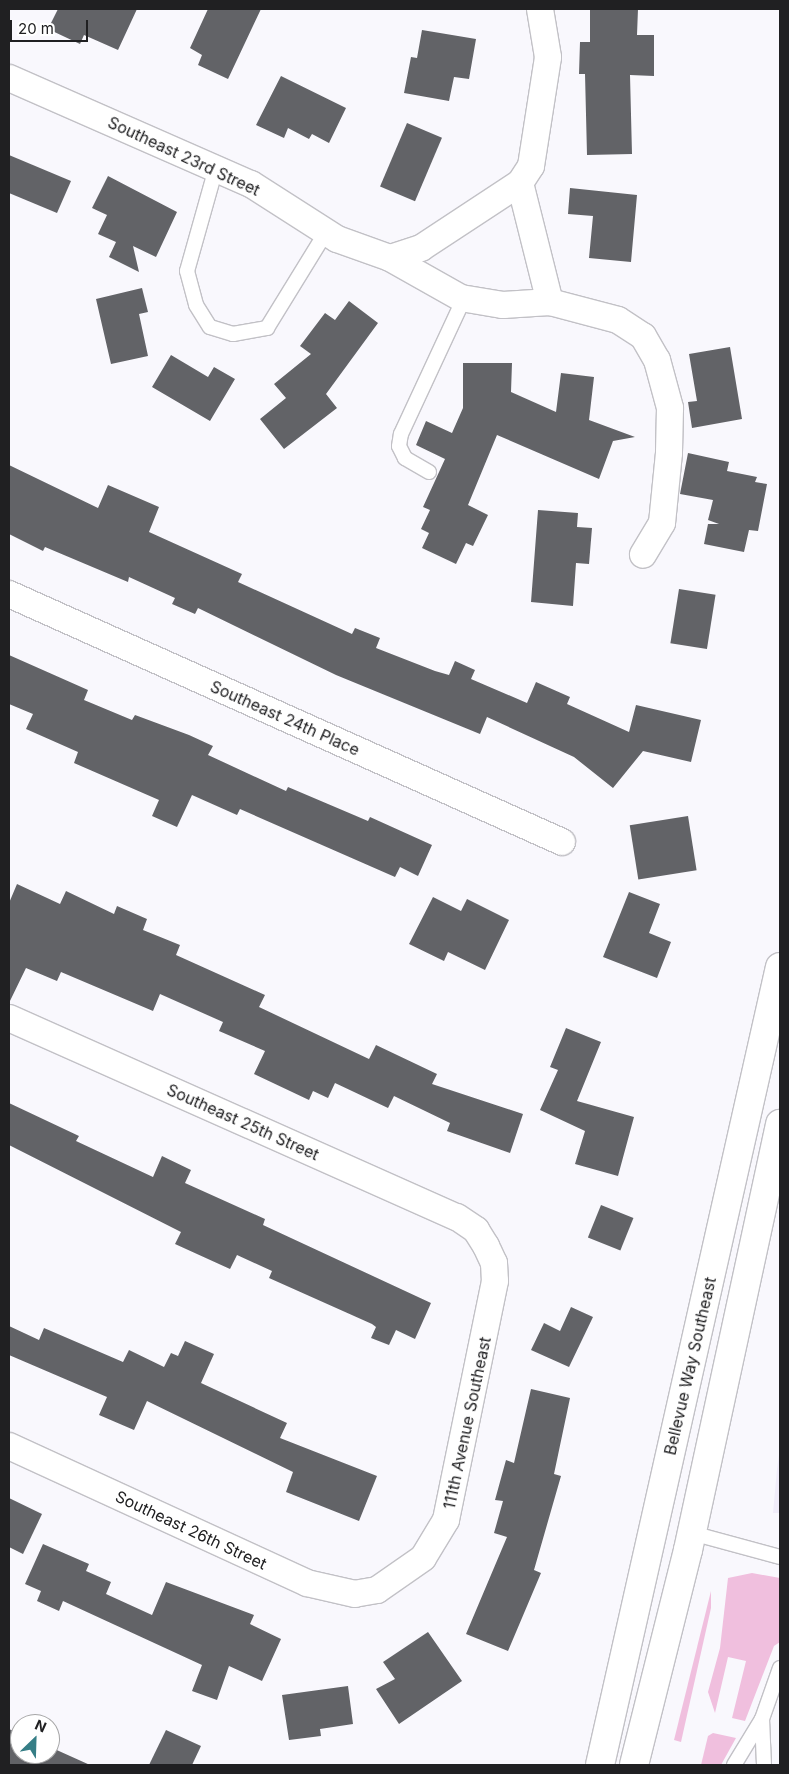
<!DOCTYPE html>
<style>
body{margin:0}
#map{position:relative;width:789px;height:1774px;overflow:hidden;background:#f9f8fd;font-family:Inter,sans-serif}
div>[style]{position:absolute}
.built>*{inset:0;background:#f0ecf9}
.green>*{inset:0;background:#f0bfde}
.building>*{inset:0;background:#626367;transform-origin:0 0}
.roads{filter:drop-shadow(1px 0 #c2c1c6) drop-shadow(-1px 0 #c2c1c6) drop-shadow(0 1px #c2c1c6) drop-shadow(0 -1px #c2c1c6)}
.service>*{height:14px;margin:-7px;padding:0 7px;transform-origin:7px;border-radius:7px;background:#fff}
.minor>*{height:26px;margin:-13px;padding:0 13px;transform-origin:13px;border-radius:13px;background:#fff}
.primary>*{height:28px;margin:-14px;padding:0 14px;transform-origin:14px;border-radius:14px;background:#fff}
span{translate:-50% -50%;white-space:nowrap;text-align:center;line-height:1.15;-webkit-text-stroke:5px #fff;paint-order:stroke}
.street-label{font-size:16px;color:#202022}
.frame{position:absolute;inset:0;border:10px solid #202022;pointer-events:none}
.north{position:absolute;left:10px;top:1714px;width:50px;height:50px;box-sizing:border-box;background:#fff;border:1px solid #a6a6a7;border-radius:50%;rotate:24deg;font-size:14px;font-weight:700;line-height:20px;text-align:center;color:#202022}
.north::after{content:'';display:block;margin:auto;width:18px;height:22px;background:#367e86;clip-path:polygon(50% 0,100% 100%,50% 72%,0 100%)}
.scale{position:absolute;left:10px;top:20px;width:78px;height:22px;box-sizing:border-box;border:2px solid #202022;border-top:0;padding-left:6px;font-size:15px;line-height:18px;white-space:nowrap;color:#202022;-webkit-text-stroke:4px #fff;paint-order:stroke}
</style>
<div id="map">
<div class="built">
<div style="clip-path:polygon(780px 1448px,780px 1513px,773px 1513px,777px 1469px)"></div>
</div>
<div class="green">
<div style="clip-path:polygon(752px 1573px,780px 1578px,780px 1642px,774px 1646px,745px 1721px,732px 1718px,746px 1661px,728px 1657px,715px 1713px,708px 1692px,720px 1648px,728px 1578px)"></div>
<div style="clip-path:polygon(711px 1591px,711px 1608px,681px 1742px,674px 1740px)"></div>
<div style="clip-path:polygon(713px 1733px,736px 1738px,721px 1765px,701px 1765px,708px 1736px)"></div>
</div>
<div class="building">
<div style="clip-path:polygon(58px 9px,137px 9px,118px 50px,84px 35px,80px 44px,48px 29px)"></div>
<div style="clip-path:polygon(208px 9px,261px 9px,228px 79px,198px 65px,202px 55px,190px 48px)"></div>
<div style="clip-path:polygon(590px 9px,638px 9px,637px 35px,654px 35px,654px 76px,630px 75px,632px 154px,587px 155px,585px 74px,579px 74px,580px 42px,590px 42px)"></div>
<div style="clip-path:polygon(422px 30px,476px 39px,469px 79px,454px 77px,449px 101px,404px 93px,411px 57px,417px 58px)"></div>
<div style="clip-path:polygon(281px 76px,346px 108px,329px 143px,312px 134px,309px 139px,288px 128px,284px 138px,256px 125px)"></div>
<div style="left:407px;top:123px;width:38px;height:69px;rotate:23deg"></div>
<div style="clip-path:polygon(9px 155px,71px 181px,57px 213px,9px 193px)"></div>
<div style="clip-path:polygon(108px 176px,177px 212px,156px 257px,133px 246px,139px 272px,109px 257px,116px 242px,98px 234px,107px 215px,92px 208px)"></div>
<div style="clip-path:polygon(570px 188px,637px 195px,631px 262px,589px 258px,593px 216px,568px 214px)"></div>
<div style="clip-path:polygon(142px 288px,148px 312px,139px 314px,148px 356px,111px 364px,96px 299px)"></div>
<div style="clip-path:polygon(349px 301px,378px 323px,326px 394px,337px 408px,284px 449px,260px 419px,286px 398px,274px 384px,311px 354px,300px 346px,325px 313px,335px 320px)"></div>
<div style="clip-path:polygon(730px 347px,742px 419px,692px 428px,688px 402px,697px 401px,689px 354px)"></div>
<div style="clip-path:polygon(171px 355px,208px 377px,214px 367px,235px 379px,210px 421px,152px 387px)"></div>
<div style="clip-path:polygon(463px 363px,512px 363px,511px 392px,556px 412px,561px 373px,594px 377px,589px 420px,635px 437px,613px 441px,599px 479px,497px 435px,468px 505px,488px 515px,473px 546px,466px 543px,456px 564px,422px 548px,429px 533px,421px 529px,430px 510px,423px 507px,445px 459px,416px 445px,426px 421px,452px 433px,463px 408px)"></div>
<div style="clip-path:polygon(688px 453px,729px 462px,727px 471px,757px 477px,755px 482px,767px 484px,758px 531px,749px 530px,744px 552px,704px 544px,708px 524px,719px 524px,708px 520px,713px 500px,680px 494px)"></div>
<div style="clip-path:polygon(9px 465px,98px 508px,108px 485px,159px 507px,149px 532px,242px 574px,238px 582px,352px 634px,355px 628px,380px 638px,376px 648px,435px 671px,449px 675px,455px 661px,475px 670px,471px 679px,527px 703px,536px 682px,570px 697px,567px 704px,629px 732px,636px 705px,701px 720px,691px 762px,643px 751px,613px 788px,574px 757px,487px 717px,480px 734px,336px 675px,198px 608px,195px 614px,172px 604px,175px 598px,129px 577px,128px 582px,45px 547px,43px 551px,9px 534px)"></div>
<div style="clip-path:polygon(538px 510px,578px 513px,577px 527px,592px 528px,589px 564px,576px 563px,573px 606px,531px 602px)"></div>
<div style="left:679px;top:589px;width:37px;height:55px;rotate:9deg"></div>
<div style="clip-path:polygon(9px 655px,88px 690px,84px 700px,132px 720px,135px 715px,189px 735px,213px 746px,208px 755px,286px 791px,288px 787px,368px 821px,370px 817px,432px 845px,418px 876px,400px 867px,395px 877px,240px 809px,237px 815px,192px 795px,177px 827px,152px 816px,159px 800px,74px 763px,78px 752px,26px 729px,33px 714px,9px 704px)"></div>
<div style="left:688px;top:816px;width:55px;height:59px;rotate:81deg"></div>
<div style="clip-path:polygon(17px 884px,60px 904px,66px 891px,114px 914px,117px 906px,147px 919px,143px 930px,180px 945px,176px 955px,265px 995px,259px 1007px,369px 1059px,376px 1045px,437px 1074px,432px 1084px,523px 1114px,510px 1153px,447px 1131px,450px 1123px,394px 1096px,388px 1108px,335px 1083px,328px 1098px,313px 1091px,309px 1100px,254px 1074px,265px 1051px,219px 1031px,223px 1022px,160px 994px,153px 1011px,61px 972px,57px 981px,26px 968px,9px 1003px,9px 903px)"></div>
<div style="clip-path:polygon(629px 892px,660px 904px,649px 933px,671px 942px,657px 978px,603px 957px)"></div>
<div style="clip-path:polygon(433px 897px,461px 911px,467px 899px,509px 920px,485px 970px,448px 952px,444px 961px,409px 944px)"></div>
<div style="clip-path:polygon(566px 1028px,601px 1042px,577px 1101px,634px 1117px,618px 1176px,575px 1164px,585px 1131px,540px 1110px,558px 1070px,550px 1067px)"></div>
<div style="clip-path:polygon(9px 1103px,79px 1136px,76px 1141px,153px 1177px,162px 1156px,191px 1170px,185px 1183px,265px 1219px,263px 1225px,431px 1303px,415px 1339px,396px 1330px,389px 1345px,371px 1338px,376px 1327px,372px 1324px,269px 1278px,272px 1271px,237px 1255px,230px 1269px,175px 1244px,181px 1232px,9px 1145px)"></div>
<div style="left:601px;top:1205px;width:35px;height:35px;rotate:22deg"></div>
<div style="clip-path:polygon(571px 1307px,593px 1317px,569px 1367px,531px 1350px,544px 1323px,560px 1331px)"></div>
<div style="clip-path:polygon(9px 1326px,39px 1340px,44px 1328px,123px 1362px,129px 1350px,164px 1367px,171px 1353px,178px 1356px,185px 1341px,214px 1354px,201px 1383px,287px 1423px,280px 1438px,377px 1476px,359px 1521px,286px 1492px,293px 1472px,147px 1401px,134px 1430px,99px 1415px,107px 1397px,9px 1355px)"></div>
<div style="clip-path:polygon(531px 1389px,570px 1398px,554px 1474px,561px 1476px,534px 1570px,541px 1573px,508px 1651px,466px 1634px,507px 1537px,494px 1533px,503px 1501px,495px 1500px,506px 1460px,514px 1463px)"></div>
<div style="clip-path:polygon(9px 1498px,42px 1514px,23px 1554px,9px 1547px)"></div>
<div style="clip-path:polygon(43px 1544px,89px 1564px,86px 1571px,111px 1582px,106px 1594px,152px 1615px,166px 1582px,254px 1615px,250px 1624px,281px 1639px,262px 1681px,229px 1666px,217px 1700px,192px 1691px,202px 1665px,63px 1601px,59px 1611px,37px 1601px,41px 1591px,25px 1584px)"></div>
<div style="clip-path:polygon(428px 1632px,462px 1681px,399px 1724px,376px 1689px,395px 1679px,383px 1662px)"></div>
<div style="clip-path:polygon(348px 1686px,353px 1724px,320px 1729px,321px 1736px,289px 1740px,282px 1695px)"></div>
<div style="clip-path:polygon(9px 1729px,20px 1734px,20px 1754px,50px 1754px,50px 1747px,90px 1765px,9px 1765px)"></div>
<div style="clip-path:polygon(166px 1730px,201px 1746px,192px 1765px,149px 1765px)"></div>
</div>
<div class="roads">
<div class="service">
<div style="left:216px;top:168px;width:107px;rotate:105.7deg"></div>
<div style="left:187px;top:271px;width:35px;rotate:75deg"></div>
<div style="left:196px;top:305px;width:26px;rotate:58deg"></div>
<div style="left:210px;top:327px;width:24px;rotate:17deg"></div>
<div style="left:233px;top:334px;width:35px;rotate:-10deg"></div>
<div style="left:267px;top:328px;width:113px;rotate:-58.4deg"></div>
<div style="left:429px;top:472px;width:28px;rotate:-150deg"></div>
<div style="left:405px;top:458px;width:13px;rotate:-117deg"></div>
<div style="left:399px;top:446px;width:12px;rotate:-81deg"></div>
<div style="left:401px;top:434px;width:150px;rotate:-65.1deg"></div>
<div style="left:692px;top:1533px;width:91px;rotate:15.3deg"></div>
<div style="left:762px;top:1719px;width:46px;rotate:87.5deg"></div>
<div style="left:734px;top:1765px;width:54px;rotate:-58.7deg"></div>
<div style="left:762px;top:1719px;width:54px;rotate:-70.6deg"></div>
</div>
<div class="minor">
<div style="left:9px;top:78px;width:264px;rotate:23.7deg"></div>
<div style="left:251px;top:184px;width:102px;rotate:32.6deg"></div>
<div style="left:337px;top:239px;width:56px;rotate:19.7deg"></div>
<div style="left:390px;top:258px;width:81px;rotate:29.4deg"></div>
<div style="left:461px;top:298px;width:43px;rotate:9.5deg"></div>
<div style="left:503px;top:305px;width:47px;rotate:-3.7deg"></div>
<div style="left:520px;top:183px;width:123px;rotate:75.9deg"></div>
<div style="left:550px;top:302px;width:70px;rotate:14.8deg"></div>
<div style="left:618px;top:320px;width:30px;rotate:33deg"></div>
<div style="left:643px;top:336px;width:28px;rotate:60deg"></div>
<div style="left:657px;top:360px;width:50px;rotate:74.8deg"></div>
<div style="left:670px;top:408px;width:45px;rotate:91.3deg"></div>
<div style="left:669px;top:453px;width:70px;rotate:95.7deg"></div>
<div style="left:662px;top:523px;width:37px;rotate:121deg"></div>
<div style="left:390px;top:258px;width:33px;rotate:-18deg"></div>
<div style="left:421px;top:248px;width:118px;rotate:-33.3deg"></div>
<div style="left:520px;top:183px;width:20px;rotate:-57deg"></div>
<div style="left:531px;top:166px;width:110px;rotate:-81.1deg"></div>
<div style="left:548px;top:57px;width:49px;rotate:-99.5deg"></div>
<div style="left:9px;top:594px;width:606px;rotate:24.15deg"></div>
<div style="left:9px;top:1018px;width:490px;rotate:24deg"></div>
<div style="left:457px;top:1217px;width:23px;rotate:34deg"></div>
<div style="left:476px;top:1230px;width:19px;rotate:58deg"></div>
<div style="left:486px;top:1246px;width:19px;rotate:65deg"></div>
<div style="left:494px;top:1263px;width:18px;rotate:87deg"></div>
<div style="left:495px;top:1281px;width:244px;rotate:101.6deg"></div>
<div style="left:446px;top:1520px;width:44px;rotate:121.2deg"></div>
<div style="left:423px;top:1558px;width:56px;rotate:145.2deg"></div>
<div style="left:377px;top:1590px;width:22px;rotate:170deg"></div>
<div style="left:355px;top:1594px;width:49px;rotate:-167.1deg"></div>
<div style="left:307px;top:1583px;width:328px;rotate:-155.3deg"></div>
</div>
<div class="primary">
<div style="left:600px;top:1765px;width:818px;rotate:-77.29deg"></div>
<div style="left:634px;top:1765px;width:222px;rotate:-75.9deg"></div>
<div style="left:688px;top:1550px;width:436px;rotate:-77.8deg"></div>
</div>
</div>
<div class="street-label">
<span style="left:184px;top:156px;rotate:25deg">Southeast 23rd Street</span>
<span style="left:285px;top:718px;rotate:24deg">Southeast 24th Place</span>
<span style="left:243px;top:1122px;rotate:24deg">Southeast 25th Street</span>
<span style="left:690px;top:1366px;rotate:-77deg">Bellevue Way Southeast</span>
<span style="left:467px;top:1423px;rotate:-78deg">111th Avenue Southeast</span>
<span style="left:191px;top:1530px;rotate:25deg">Southeast 26th Street</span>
</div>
<div class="frame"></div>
<div class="north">N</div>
<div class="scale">20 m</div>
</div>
